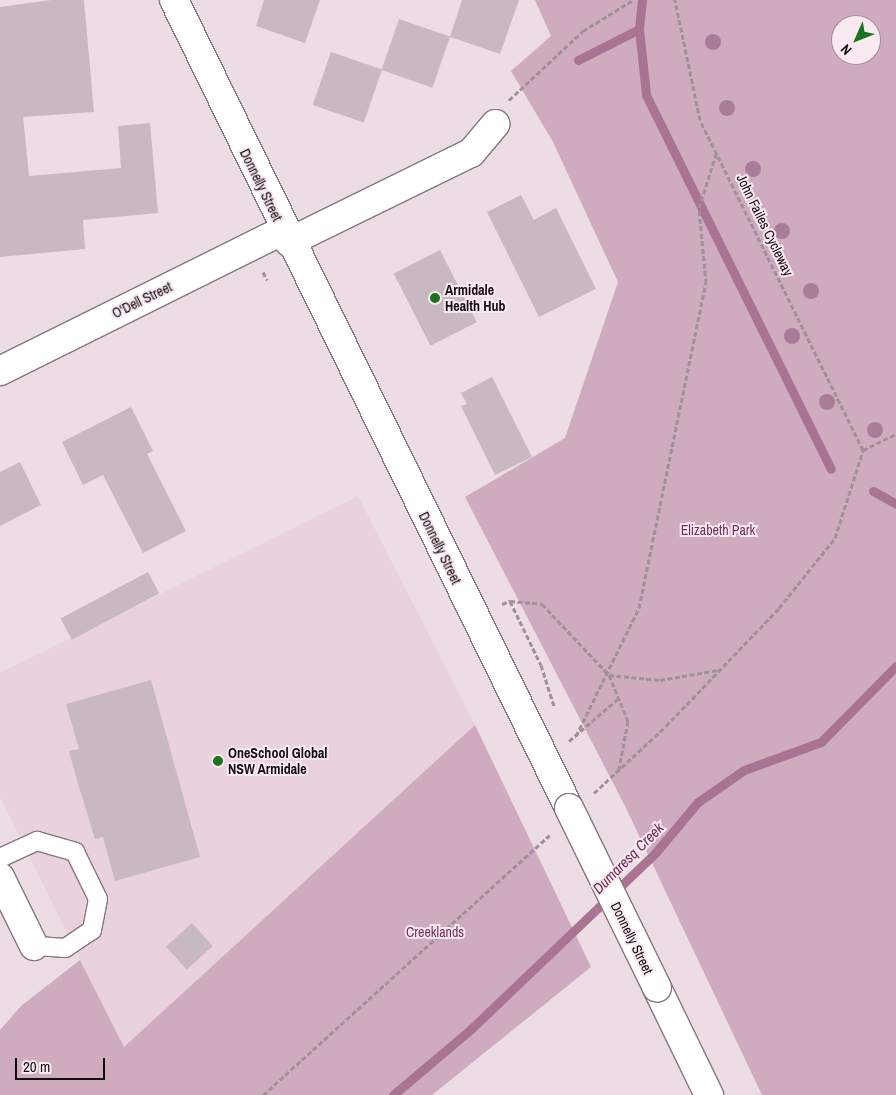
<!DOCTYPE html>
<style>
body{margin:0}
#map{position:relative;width:896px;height:1095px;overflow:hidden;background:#ecdce4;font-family:"Archivo Narrow",sans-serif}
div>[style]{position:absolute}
.built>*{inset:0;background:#e9d1de}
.green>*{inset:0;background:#cfabbf}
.stream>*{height:9px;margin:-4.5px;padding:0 4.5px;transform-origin:4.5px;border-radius:4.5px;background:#a97392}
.building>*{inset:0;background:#c8b9c1;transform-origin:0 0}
.path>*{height:3px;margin-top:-1.5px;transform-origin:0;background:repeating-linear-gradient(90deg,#9e9198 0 5px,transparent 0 7.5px)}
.roads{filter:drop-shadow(1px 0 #85777f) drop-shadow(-1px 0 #85777f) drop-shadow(0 1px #85777f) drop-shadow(0 -1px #85777f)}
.lane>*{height:18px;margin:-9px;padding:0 9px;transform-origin:9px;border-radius:9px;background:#fff}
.street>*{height:28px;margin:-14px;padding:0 14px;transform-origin:14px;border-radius:14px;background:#fff}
.secondary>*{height:28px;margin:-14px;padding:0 14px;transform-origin:14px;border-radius:14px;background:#fff}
.bridges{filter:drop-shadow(1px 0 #85777f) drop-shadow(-1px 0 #85777f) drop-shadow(0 1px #85777f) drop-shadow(0 -1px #85777f)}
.secondary-bridge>*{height:28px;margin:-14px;padding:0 14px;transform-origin:14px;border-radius:14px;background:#fff}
.trees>*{width:16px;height:16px;margin:-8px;border-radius:50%;background:#a97d98}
.dots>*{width:14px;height:14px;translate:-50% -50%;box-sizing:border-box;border:2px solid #f9e9f1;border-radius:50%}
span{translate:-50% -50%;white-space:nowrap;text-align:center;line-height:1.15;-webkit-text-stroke:4px #f9e9f1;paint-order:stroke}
.street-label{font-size:14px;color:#120d10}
.poi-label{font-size:14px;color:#120d10;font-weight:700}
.left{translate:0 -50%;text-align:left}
.park-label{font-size:14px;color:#732f5a}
.water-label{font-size:15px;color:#6e2b56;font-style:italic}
.north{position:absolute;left:831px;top:15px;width:50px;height:50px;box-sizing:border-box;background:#f9e9f1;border:1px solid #9d9197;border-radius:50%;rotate:226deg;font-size:14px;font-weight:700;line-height:20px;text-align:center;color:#120d10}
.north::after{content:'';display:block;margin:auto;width:18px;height:22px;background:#1c731f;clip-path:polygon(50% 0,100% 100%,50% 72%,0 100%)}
.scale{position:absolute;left:15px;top:1058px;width:90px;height:22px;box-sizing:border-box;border:2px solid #120d10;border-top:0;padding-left:6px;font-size:15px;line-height:18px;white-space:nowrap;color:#120d10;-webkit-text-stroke:4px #f9e9f1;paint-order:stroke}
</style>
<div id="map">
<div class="built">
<div style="clip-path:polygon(358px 496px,475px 725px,124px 1048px,0 797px,0 673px)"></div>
</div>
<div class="green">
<div style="clip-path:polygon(evenodd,535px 0,896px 0,896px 1095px,762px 1095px,625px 806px,465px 497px,565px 438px,618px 282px,553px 142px,511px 71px,551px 36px,535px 0,841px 25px,871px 25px,871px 55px,841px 55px,841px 25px)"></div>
<div style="clip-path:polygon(475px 725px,591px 967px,432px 1095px,0 1095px,0 1030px,21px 1006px,80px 960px,124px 1047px)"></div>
</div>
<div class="stream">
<div style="left:642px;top:0;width:29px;rotate:96deg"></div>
<div style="left:639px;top:29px;width:66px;rotate:83.9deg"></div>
<div style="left:646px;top:95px;width:417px;rotate:63.7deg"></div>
<div style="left:578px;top:60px;width:68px;rotate:-26.9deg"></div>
<div style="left:873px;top:491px;width:26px;rotate:29deg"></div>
<div style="left:393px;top:1095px;width:102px;rotate:-40.2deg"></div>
<div style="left:471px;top:1029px;width:256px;rotate:-43.7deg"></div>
<div style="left:656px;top:852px;width:65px;rotate:-50deg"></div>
<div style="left:698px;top:802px;width:56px;rotate:-34.8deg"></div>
<div style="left:744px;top:770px;width:82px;rotate:-20deg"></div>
<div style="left:821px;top:742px;width:107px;rotate:-45.4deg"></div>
</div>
<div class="building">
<div style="clip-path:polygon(51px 0,84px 0,94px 112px,23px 117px,29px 176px,121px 168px,118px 126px,150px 123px,158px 213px,83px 220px,85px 249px,0 257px,0 7px)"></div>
<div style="clip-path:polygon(264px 0,320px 0,305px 43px,256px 26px)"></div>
<div style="clip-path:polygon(462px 0,519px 0,500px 54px,450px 37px)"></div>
<div style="left:399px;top:19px;width:54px;height:54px;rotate:19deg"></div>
<div style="left:331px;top:52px;width:54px;height:56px;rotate:19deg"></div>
<div style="clip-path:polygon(521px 195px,534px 220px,556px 208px,596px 289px,539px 317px,487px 212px)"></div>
<div style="left:440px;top:250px;width:81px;height:52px;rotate:63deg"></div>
<div style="clip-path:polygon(492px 377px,532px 457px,495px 475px,461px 406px,467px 404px,461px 393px)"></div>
<div style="clip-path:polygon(131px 407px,153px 451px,147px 454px,186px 531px,143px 553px,103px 475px,83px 485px,62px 442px)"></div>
<div style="clip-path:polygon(20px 462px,41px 505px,0 526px,0 472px)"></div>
<div style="left:148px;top:572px;width:24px;height:99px;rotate:62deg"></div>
<div style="clip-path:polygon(151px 680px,200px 857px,115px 881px,103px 837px,95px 839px,76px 777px,69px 751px,79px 749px,66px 704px)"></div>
<div style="left:192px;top:923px;width:31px;height:35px;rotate:48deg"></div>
</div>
<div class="path">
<div style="left:509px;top:100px;width:101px;rotate:-43deg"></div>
<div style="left:583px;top:31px;width:59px;rotate:-31.8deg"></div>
<div style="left:263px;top:272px;width:9px;rotate:63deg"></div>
<div style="left:863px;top:450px;width:37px;rotate:-26deg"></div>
<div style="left:510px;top:601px;width:71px;rotate:64.2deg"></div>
<div style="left:541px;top:665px;width:43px;rotate:72.4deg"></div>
<div style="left:502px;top:604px;width:9px;rotate:-21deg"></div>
<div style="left:510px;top:601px;width:32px;rotate:5deg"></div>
<div style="left:542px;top:604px;width:98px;rotate:46.7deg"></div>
<div style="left:609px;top:675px;width:51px;rotate:5.6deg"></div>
<div style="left:660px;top:680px;width:59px;rotate:-9.8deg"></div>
<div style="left:609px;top:675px;width:50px;rotate:67.6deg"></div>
<div style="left:628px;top:721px;width:49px;rotate:100.6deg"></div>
<div style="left:576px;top:736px;width:143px;rotate:-63.8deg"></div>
<div style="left:639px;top:608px;width:332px;rotate:-78.4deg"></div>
<div style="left:706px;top:283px;width:75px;rotate:-95.3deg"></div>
<div style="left:699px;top:208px;width:57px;rotate:-72.5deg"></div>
<div style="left:569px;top:741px;width:66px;rotate:-40.7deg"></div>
<div style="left:594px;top:793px;width:98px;rotate:-42.9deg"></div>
<div style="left:666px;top:726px;width:163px;rotate:-46.2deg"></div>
<div style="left:779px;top:608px;width:90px;rotate:-51.3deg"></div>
<div style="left:835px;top:538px;width:92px;rotate:-72.3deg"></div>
<div style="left:863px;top:450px;width:368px;rotate:-116.3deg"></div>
<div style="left:700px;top:120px;width:123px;rotate:-101.8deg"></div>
<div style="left:263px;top:1095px;width:387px;rotate:-42.2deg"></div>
</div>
<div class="roads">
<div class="lane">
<div style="left:0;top:858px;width:41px;rotate:-24.7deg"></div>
<div style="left:37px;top:841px;width:40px;rotate:16deg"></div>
<div style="left:75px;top:852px;width:52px;rotate:63.9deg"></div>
<div style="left:98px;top:899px;width:32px;rotate:101deg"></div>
<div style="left:92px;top:930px;width:32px;rotate:146deg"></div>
<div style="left:65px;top:948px;width:31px;rotate:-176deg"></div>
</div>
<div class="street">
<div style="left:289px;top:242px;width:203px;rotate:-26.1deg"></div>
<div style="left:471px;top:153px;width:38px;rotate:-50deg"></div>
<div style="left:0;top:371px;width:317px;rotate:-26.4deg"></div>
<div style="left:0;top:877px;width:77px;rotate:63.8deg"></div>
</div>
<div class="secondary">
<div style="left:174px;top:0;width:899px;rotate:63.95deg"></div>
<div style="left:657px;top:988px;width:119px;rotate:64.1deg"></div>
</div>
</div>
<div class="bridges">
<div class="secondary-bridge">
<div style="left:569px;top:808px;width:200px;rotate:63.9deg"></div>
</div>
</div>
<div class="trees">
<div style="left:713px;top:42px"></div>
<div style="left:727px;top:108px"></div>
<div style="left:753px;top:169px"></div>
<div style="left:782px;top:231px"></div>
<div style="left:811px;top:291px"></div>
<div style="left:792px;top:336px"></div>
<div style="left:827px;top:402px"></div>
<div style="left:875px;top:430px"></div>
</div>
<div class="dots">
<div style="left:435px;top:298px;background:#1c731f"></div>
<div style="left:218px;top:761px;background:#1c731f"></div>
</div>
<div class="street-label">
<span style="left:261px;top:185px;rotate:64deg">Donnelly Street</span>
<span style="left:765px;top:225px;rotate:64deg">John Failes Cycleway</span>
<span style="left:142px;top:300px;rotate:-26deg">O'Dell Street</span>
<span style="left:440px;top:548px;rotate:64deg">Donnelly Street</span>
<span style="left:632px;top:938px;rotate:64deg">Donnelly Street</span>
</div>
<div class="poi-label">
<span class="left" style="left:445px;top:298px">Armidale<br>Health Hub</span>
<span class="left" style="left:228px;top:761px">OneSchool Global<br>NSW Armidale</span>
</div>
<div class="park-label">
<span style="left:718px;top:530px">Elizabeth Park</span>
<span style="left:435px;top:932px">Creeklands</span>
</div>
<div class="water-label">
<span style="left:628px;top:858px;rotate:-45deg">Dumaresq Creek</span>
</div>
<div class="north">N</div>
<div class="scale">20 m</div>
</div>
